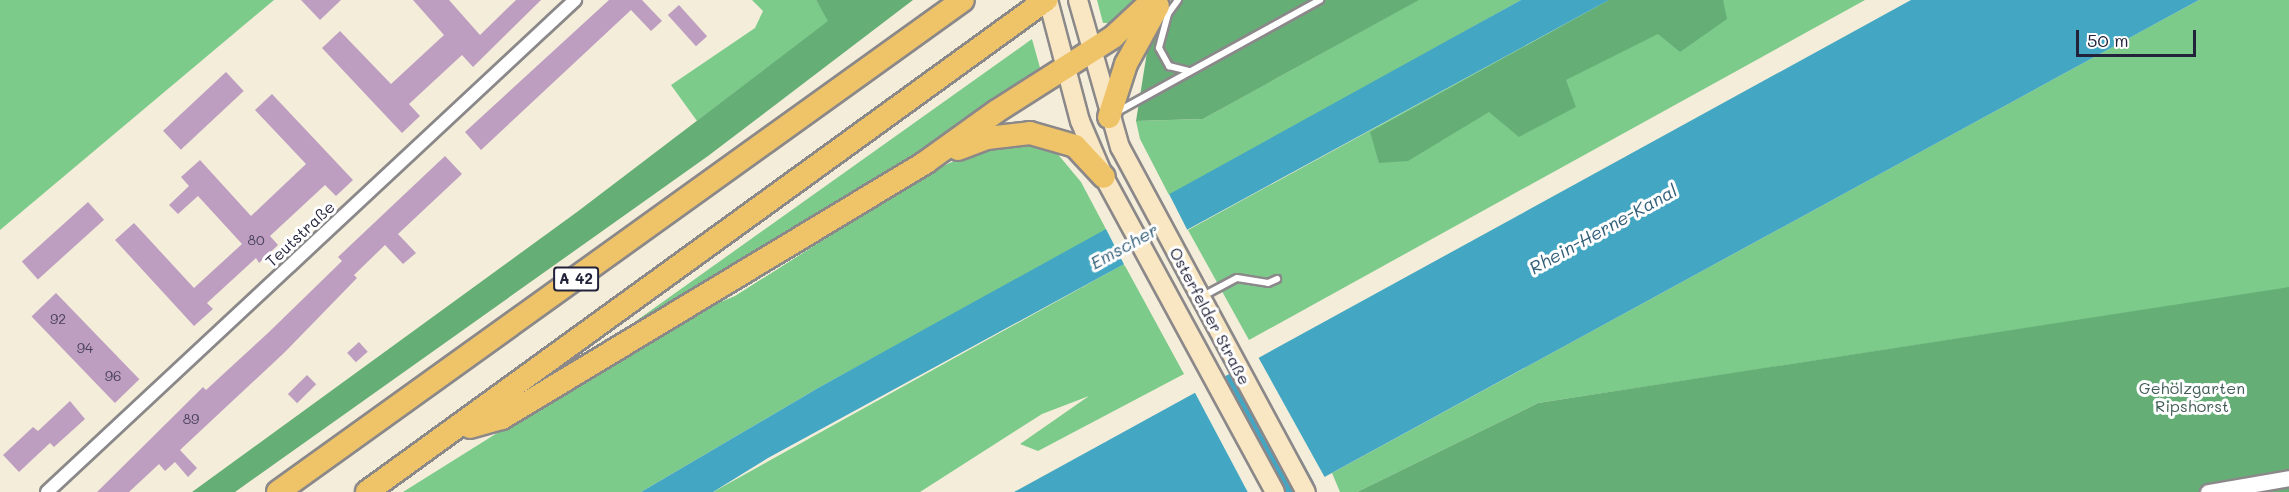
<!DOCTYPE html>
<meta charset="utf-8">
<style>
body{margin:0}
#map{position:relative;width:2289px;height:492px;overflow:hidden;background:#f4edd9;font-family:Mali,sans-serif}
div>[style]{position:absolute}
.green>*{inset:0;background:#7ccb8b}
.forest>*{inset:0;background:#65af77}
.water>*{inset:0;background:#43a7c3}
.pier>*{inset:0;background:#f4edd9;transform-origin:0 0}
.building>*{inset:0;background:#bd9ec1;transform-origin:0 0}
.roads{filter:drop-shadow(2px 0 #8b888a) drop-shadow(-2px 0 #8b888a) drop-shadow(0 2px #8b888a) drop-shadow(0 -2px #8b888a)}
.service>*{height:6px;margin:-3px;padding:0 3px;transform-origin:3px;border-radius:3px;background:#fff}
.minor>*{height:12px;margin:-6px;padding:0 6px;transform-origin:6px;border-radius:6px;background:#fff}
.tertiary>*{height:15px;margin:-7.5px;padding:0 7.5px;transform-origin:7.5px;border-radius:7.5px;background:#fff}
.secondary>*{height:18px;margin:-9px;padding:0 9px;transform-origin:9px;border-radius:9px;background:#f9e7c3}
.motorway>*{height:22px;margin:-11px;padding:0 11px;transform-origin:11px;border-radius:11px;background:#efc469}
span{translate:-50% -50%;white-space:nowrap;text-align:center;line-height:1.15;-webkit-text-stroke:6px #fff;paint-order:stroke}
.number-label{font-size:14px;color:#49415c}
.number-label span{-webkit-text-stroke-width:0}
.shield-label span{padding:2px 4px;background:#fff;border:2px solid;border-radius:4px;-webkit-text-stroke-width:0}
.shield-label{font-size:15px;color:#22223b;font-weight:700}
.street-label{font-size:16px;color:#22223b}
.park-label{font-size:16px;color:#425d57}
.water-label{font-size:18px;color:#315e78;font-style:italic}
.scale{position:absolute;left:2076px;top:30px;width:120px;height:27px;box-sizing:border-box;border:3px solid #22223b;border-top:0;padding-left:8px;font-size:18px;line-height:21px;white-space:nowrap;color:#22223b;-webkit-text-stroke:4px #fff;paint-order:stroke}
</style>
<div id="map">
<div class="green">
<div style="clip-path:polygon(0 0,274px 0,0 230px)"></div>
<div style="clip-path:polygon(752px 0,816px 0,829px 21px,697px 121px,671px 85px,755px 28px,763px 11px)"></div>
<div style="clip-path:polygon(1097px 0,1145px 0,1110px 29px,1107px 23px,1103px 23px)"></div>
<div style="clip-path:polygon(1418px 0,1521px 0,1170px 197px,1140px 139px,1136px 121px,1203px 119px)"></div>
<div style="clip-path:polygon(1609px 0,1865px 0,1249px 340px,1188px 230px)"></div>
<div style="clip-path:polygon(2199px 0,2289px 0,2289px 288px,1538px 403px,1357px 492px,1340px 492px,1332px 473px)"></div>
<div style="clip-path:polygon(1032px 39px,1042px 75px,638px 324px,636px 321px)"></div>
<div style="clip-path:polygon(1020px 140px,1051px 146px,1081px 182px,1107px 231px,818px 388px,641px 492px,403px 492px,681px 318px,735px 296px,929px 173px,979px 149px)"></div>
<div style="clip-path:polygon(1124px 264px,1184px 374px,1038px 451px,1020px 444px,1089px 396px,1042px 414px,920px 492px,713px 492px)"></div>
</div>
<div class="forest">
<div style="clip-path:polygon(816px 0,913px 0,708px 156px,235px 492px,192px 492px,577px 212px,828px 21px)"></div>
<div style="clip-path:polygon(1174px 0,1419px 0,1203px 119px,1136px 121px,1151px 27px)"></div>
<div style="clip-path:polygon(1609px 0,1723px 0,1727px 19px,1680px 52px,1658px 34px,1566px 80px,1576px 107px,1519px 137px,1489px 112px,1408px 161px,1379px 163px,1370px 132px)"></div>
<div style="clip-path:polygon(2289px 287px,2289px 492px,1357px 492px,1538px 403px)"></div>
</div>
<div class="water">
<div style="clip-path:polygon(1521px 0,1609px 0,768px 458px,713px 492px,641px 492px,818px 388px)"></div>
<div style="clip-path:polygon(1911px 0,2199px 0,1297px 492px,1014px 492px)"></div>
</div>
<div class="pier">
<div style="left:1169px;top:194px;width:44px;height:72px;rotate:63deg"></div>
<div style="left:1257px;top:355px;width:142px;height:12px;rotate:61deg"></div>
<div style="left:1205px;top:384px;width:122px;height:13px;rotate:62deg"></div>
</div>
<div class="building">
<div style="clip-path:polygon(301px 0,341px 0,320px 20px)"></div>
<div style="clip-path:polygon(413px 0,449px 0,480px 35px,516px 0,541px 0,473px 67px,462px 55px,409px 104px,420px 116px,402px 133px,322px 48px,340px 31px,391px 84px,444px 35px)"></div>
<div style="clip-path:polygon(609px 0,642px 0,662px 21px,651px 31px,631px 10px,481px 150px,465px 132px)"></div>
<div style="left:679px;top:5px;width:42px;height:15px;rotate:48deg"></div>
<div style="left:226px;top:72px;width:26px;height:86px;rotate:47deg"></div>
<div style="clip-path:polygon(272px 94px,353px 180px,336px 196px,325px 185px,270px 236px,278px 245px,259px 263px,256px 258px,207px 303px,213px 309px,194px 326px,115px 240px,134px 223px,194px 288px,242px 244px,198px 196px,178px 214px,169px 205px,189px 186px,181px 177px,200px 160px,251px 216px,306px 164px,255px 110px)"></div>
<div style="clip-path:polygon(445px 156px,462px 174px,398px 234px,416px 253px,403px 264px,385px 245px,354px 275px,357px 278px,285px 352px,180px 450px,197px 468px,188px 477px,175px 462px,165px 471px,159px 464px,129px 492px,97px 492px,193px 397px,203px 387px,206px 390px,268px 333px,342px 261px,338px 257px)"></div>
<div style="left:88px;top:202px;width:24px;height:89px;rotate:48deg"></div>
<div style="left:56px;top:293px;width:120px;height:34px;rotate:46deg"></div>
<div style="left:359px;top:342px;width:13px;height:16px;rotate:48deg"></div>
<div style="left:307px;top:375px;width:13px;height:27px;rotate:45deg"></div>
<div style="clip-path:polygon(70px 401px,85px 419px,54px 447px,50px 443px,19px 472px,3px 455px,33px 427px,38px 431px)"></div>
</div>
<div class="roads">
<div class="service">
<div style="left:1178px;top:0;width:17px;rotate:126deg"></div>
<div style="left:1168px;top:14px;width:35px;rotate:105deg"></div>
<div style="left:1159px;top:48px;width:21px;rotate:61deg"></div>
<div style="left:1169px;top:66px;width:21px;rotate:14deg"></div>
<div style="left:1117px;top:112px;width:232px;rotate:-28.9deg"></div>
<div style="left:1203px;top:296px;width:38px;rotate:-28deg"></div>
<div style="left:1237px;top:278px;width:31px;rotate:9deg"></div>
<div style="left:1268px;top:283px;width:10px;rotate:-24deg"></div>
</div>
<div class="minor">
<div style="left:47px;top:492px;width:722px;rotate:-42.98deg"></div>
</div>
<div class="tertiary">
<div style="left:2208px;top:492px;width:82px;rotate:-9.8deg"></div>
</div>
<div class="secondary">
<div style="left:1048px;top:0;width:125px;rotate:75.2deg"></div>
<div style="left:1080px;top:121px;width:61px;rotate:66.8deg"></div>
<div style="left:1104px;top:177px;width:358px;rotate:61.5deg"></div>
<div style="left:1078px;top:0;width:153px;rotate:74.1deg"></div>
<div style="left:1120px;top:147px;width:392px;rotate:61.7deg"></div>
</div>
<div class="motorway">
<div style="left:1109px;top:117px;width:56px;rotate:-72.2deg"></div>
<div style="left:1126px;top:64px;width:66px;rotate:-61.1deg"></div>
<div style="left:958px;top:149px;width:31px;rotate:-21deg"></div>
<div style="left:987px;top:138px;width:43px;rotate:-6.6deg"></div>
<div style="left:1030px;top:133px;width:47px;rotate:16.1deg"></div>
<div style="left:1075px;top:146px;width:42px;rotate:46.9deg"></div>
<div style="left:470px;top:427px;width:33px;rotate:-16deg"></div>
<div style="left:502px;top:418px;width:495px;rotate:-31.1deg"></div>
<div style="left:926px;top:162px;width:87px;rotate:-35.7deg"></div>
<div style="left:997px;top:111px;width:138px;rotate:-32.5deg"></div>
<div style="left:1113px;top:37px;width:54px;rotate:-42.8deg"></div>
<div style="left:278px;top:492px;width:843px;rotate:-35.69deg"></div>
<div style="left:367px;top:492px;width:839px;rotate:-35.93deg"></div>
</div>
</div>
<div class="number-label">
<span style="left:256px;top:240px">80</span>
<span style="left:58px;top:319px">92</span>
<span style="left:85px;top:348px">94</span>
<span style="left:113px;top:376px">96</span>
<span style="left:191px;top:419px">89</span>
</div>
<div class="shield-label">
<span style="left:576px;top:279px">A 42</span>
</div>
<div class="street-label">
<span style="left:300px;top:234px;rotate:-43deg">Teutstraße</span>
<span style="left:1210px;top:316px;rotate:62deg">Osterfelder Straße</span>
</div>
<div class="park-label">
<span style="left:2192px;top:397px">Gehölzgarten<br>Ripshorst</span>
</div>
<div class="water-label">
<span style="left:1603px;top:229px;rotate:-29deg">Rhein-Herne-Kanal</span>
<span style="left:1124px;top:246px;rotate:-29deg">Emscher</span>
</div>
<div class="scale">50 m</div>
</div>
